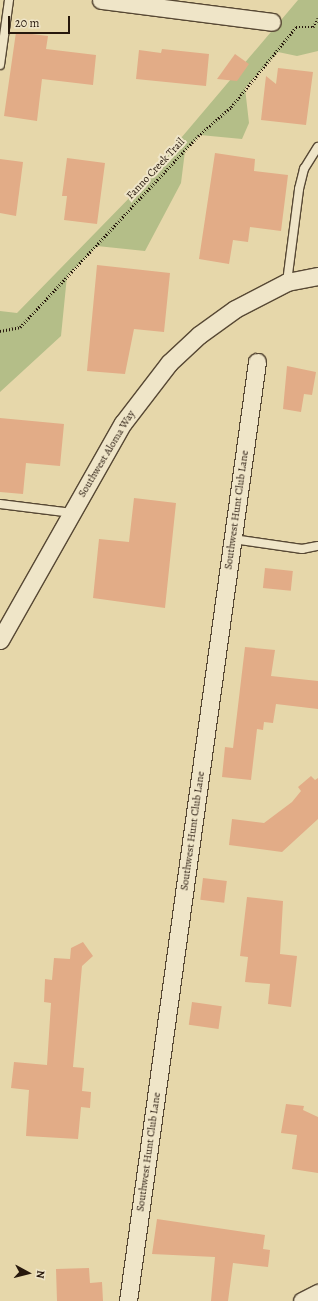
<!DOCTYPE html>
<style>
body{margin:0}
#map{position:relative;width:318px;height:1301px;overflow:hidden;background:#e6d7aa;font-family:Alegreya,serif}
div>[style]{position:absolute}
.green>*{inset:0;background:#b4be88}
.building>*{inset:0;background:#e2ac87;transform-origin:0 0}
.path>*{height:2.5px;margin-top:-1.25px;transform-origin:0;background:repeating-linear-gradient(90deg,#27180d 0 1px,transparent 0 3px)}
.roads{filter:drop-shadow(1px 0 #574834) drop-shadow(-1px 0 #574834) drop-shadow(0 1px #574834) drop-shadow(0 -1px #574834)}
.service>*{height:8px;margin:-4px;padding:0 4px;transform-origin:4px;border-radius:4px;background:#efe5c8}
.minor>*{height:17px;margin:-8.5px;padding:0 8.5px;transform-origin:8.5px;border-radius:8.5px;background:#efe5c8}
span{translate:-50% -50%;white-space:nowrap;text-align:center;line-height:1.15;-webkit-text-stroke:4px #efe5c8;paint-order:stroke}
.street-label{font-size:11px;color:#27180d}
.north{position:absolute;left:8px;top:1253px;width:40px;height:40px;-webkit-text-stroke:3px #efe5c8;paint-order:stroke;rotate:97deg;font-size:11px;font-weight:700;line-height:16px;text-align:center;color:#27180d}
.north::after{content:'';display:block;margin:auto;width:14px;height:18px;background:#27180d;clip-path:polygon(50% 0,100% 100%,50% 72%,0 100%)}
.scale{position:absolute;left:8px;top:16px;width:62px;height:18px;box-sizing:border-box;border:2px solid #27180d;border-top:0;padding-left:5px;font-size:12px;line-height:14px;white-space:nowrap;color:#27180d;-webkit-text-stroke:3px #efe5c8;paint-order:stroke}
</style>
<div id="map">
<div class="green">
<div style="clip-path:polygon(298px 0,318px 0,318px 51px,297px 56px,278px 52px,245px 88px,249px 123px,242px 139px,200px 135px,185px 151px,181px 183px,145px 251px,97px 246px,67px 276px,61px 336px,0 392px,0 311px,17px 313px,137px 190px)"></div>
</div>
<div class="building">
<div style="clip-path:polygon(16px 32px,48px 36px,46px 49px,96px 55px,93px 85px,42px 79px,37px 121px,4px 116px)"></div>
<div style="clip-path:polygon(162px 49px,209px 54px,206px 86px,136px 79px,139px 50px,161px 53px)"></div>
<div style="clip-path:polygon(235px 54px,249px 64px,237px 81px,217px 79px)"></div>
<div style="clip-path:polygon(278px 68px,313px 72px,306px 125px,261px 120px,266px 76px,276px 84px)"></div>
<div style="clip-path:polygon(215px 153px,255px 159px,254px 171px,288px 175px,281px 231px,250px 227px,248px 242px,233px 240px,229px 264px,199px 259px)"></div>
<div style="clip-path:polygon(67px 158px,105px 163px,97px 224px,64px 220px,67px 196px,62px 196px)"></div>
<div style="clip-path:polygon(0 159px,23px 162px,16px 216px,0 213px)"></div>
<div style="clip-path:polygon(97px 265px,170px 273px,164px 332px,134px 329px,125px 374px,87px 371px)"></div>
<div style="clip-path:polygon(287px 366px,316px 372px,312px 395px,304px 394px,301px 412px,283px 409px)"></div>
<div style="clip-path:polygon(0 418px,64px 424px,60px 466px,26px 463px,23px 494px,0 492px)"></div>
<div style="clip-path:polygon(134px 498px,176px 503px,165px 608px,93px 598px,99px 539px,129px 542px)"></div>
<div style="left:265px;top:568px;width:28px;height:20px;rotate:6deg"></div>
<div style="clip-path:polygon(245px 647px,275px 650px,271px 676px,318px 681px,318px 709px,276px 704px,273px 723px,264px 722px,263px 730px,257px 729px,251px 780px,222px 777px,225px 747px,233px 748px)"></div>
<div style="clip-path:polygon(311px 776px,315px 780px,318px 778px,318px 819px,282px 852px,229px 845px,232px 819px,264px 823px,292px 802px,301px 791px,298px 787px)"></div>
<div style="left:203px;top:878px;width:24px;height:22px;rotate:7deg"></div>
<div style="clip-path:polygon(247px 897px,283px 901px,280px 954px,297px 956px,291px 1007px,268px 1004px,270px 984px,245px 982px,248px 957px,240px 956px)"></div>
<div style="clip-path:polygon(83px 942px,93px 956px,82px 966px,73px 1067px,84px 1068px,82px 1091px,91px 1092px,90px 1108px,81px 1107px,78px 1139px,26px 1136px,29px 1090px,11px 1088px,14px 1062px,47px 1065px,51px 1003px,44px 1002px,45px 979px,52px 980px,54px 958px,70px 959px,71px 948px)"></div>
<div style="left:192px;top:1002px;width:30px;height:23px;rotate:8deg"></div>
<div style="clip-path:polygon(286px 1104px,304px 1106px,303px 1110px,318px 1117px,318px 1173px,292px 1169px,297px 1135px,281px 1133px)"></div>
<div style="clip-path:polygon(157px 1219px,265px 1235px,263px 1249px,270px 1250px,268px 1267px,233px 1263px,228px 1301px,211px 1301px,215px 1257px,152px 1254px)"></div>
<div style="clip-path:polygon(89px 1268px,90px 1283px,102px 1282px,103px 1301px,57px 1301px,56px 1269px)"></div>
</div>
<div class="path">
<div style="left:0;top:331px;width:20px;rotate:-11deg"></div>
<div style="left:20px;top:327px;width:261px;rotate:-47deg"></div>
<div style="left:198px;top:136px;width:44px;rotate:-41.3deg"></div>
<div style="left:231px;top:107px;width:103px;rotate:-50.9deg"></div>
<div style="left:296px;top:27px;width:17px"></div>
<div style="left:313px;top:27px;width:10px;rotate:-61deg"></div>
</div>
<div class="roads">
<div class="service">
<div style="left:0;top:65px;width:66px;rotate:-82.1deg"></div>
<div style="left:287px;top:282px;width:94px;rotate:-82.6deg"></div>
<div style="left:299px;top:189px;width:21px;rotate:-76deg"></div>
<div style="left:304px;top:169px;width:26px;rotate:-58deg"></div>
<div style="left:0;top:504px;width:73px;rotate:7.1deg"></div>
<div style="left:233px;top:539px;width:70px;rotate:8.2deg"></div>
<div style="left:302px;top:549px;width:16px;rotate:-11deg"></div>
</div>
<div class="minor">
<div style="left:101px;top:0;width:172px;rotate:7.3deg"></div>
<div style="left:0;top:640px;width:249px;rotate:-60.5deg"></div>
<div style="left:123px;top:423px;width:76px;rotate:-52.5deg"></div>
<div style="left:169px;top:363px;width:41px;rotate:-43deg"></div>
<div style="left:199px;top:335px;width:44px;rotate:-35.8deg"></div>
<div style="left:235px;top:309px;width:59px;rotate:-27.4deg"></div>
<div style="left:287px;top:282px;width:32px;rotate:-11deg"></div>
<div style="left:128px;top:1301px;width:948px;rotate:-82.18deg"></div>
<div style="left:302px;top:1301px;width:18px;rotate:-27deg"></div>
</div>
</div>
<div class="street-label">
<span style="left:156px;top:169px;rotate:-47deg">Fanno Creek Trail</span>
<span style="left:107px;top:454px;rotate:-59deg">Southwest Aloma Way</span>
<span style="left:237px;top:510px;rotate:-82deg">Southwest Hunt Club Lane</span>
<span style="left:193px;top:831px;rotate:-82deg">Southwest Hunt Club Lane</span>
<span style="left:149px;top:1152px;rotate:-82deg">Southwest Hunt Club Lane</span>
</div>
<div class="north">N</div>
<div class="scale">20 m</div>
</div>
